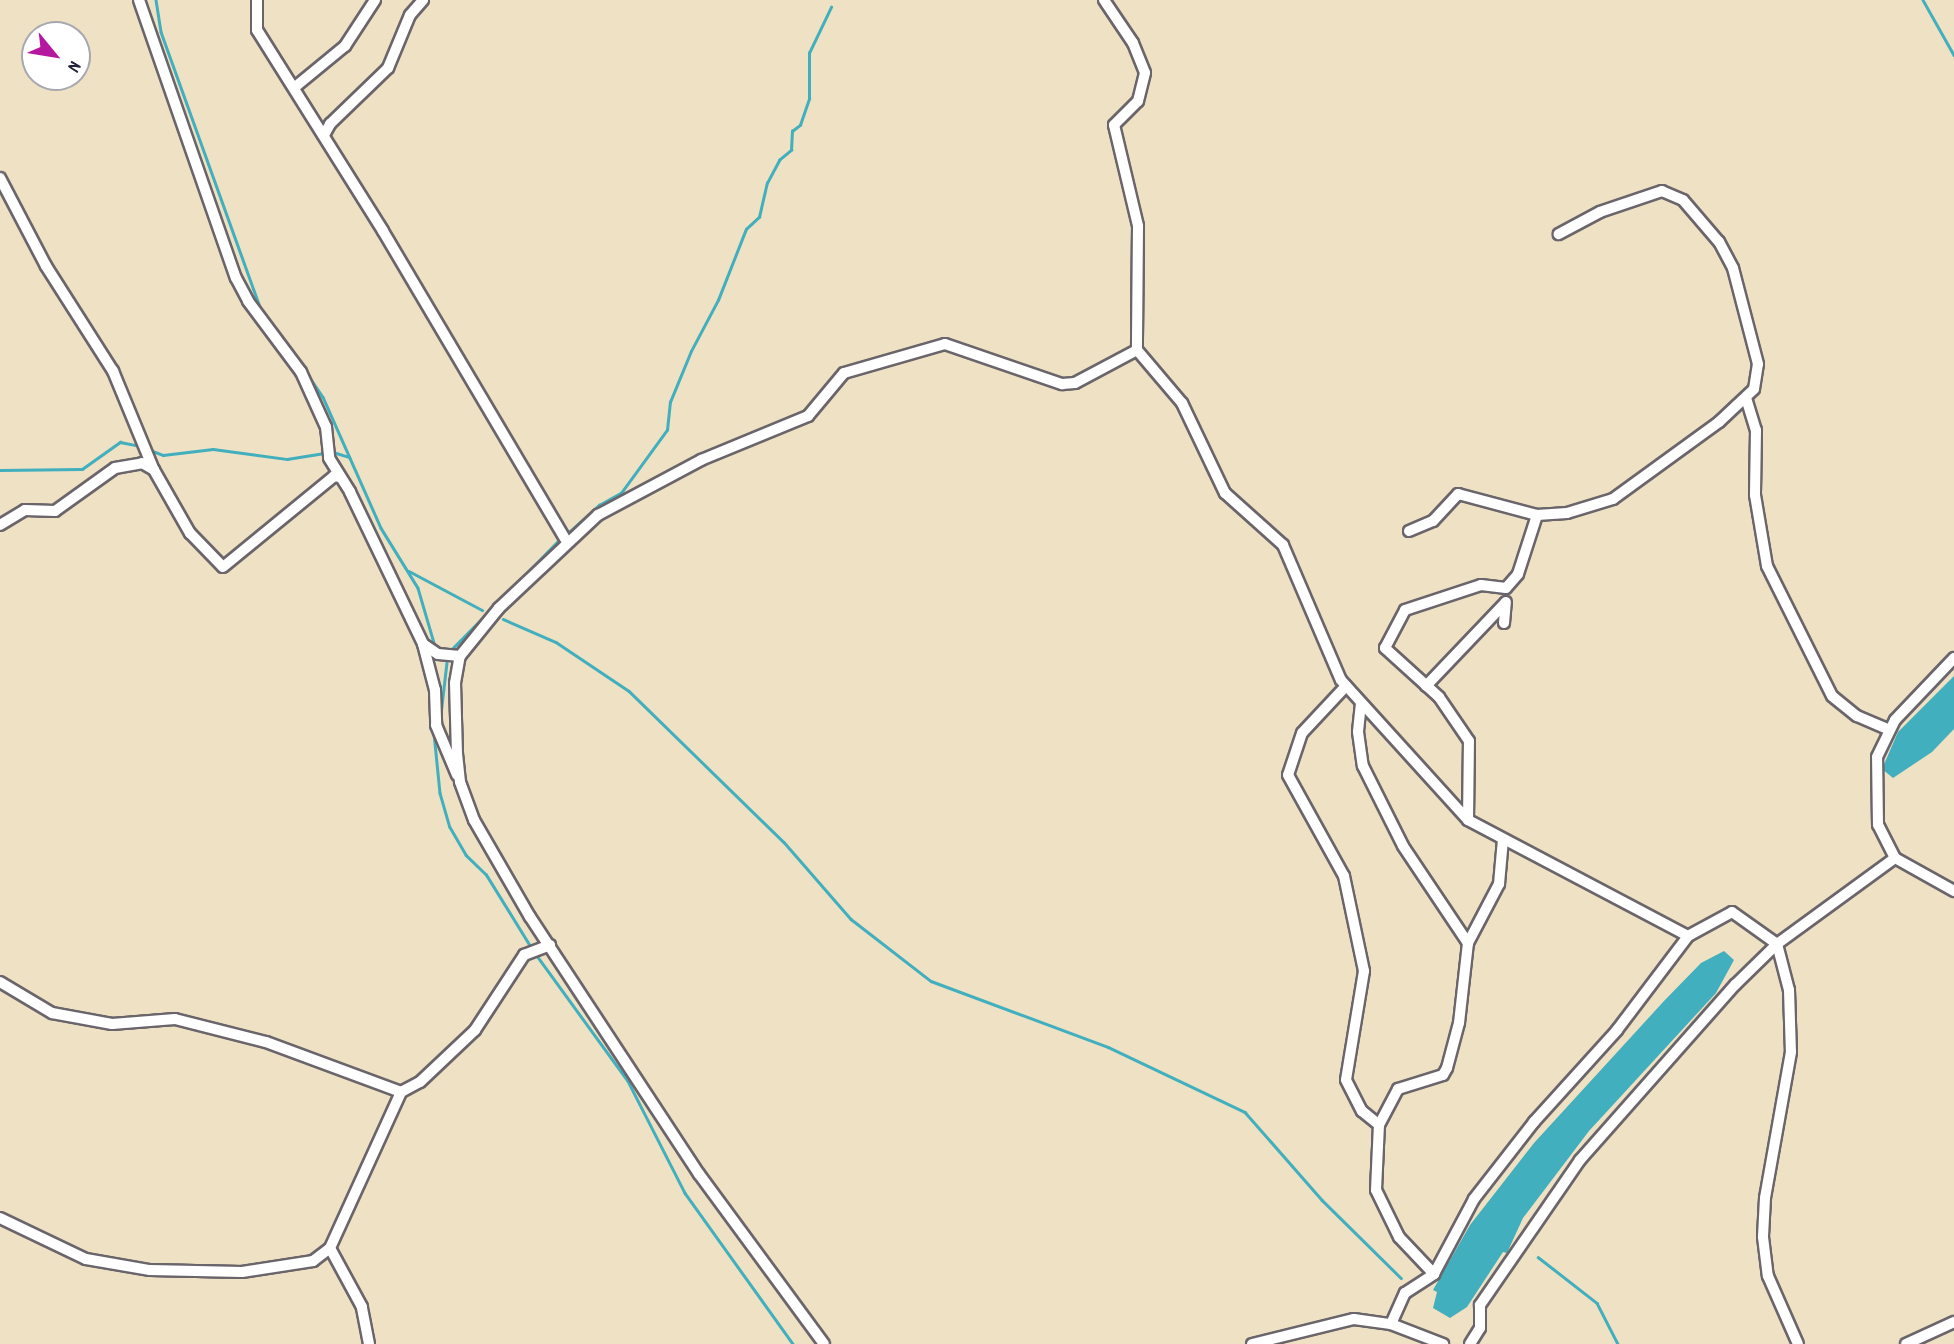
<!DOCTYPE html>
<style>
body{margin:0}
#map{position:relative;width:1954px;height:1344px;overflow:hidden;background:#efe1c3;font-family:Dekko,sans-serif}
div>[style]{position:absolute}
.water>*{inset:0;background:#41afbd}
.stream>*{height:2.5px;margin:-1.25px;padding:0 1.25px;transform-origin:1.25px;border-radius:1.25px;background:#41afbd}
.roads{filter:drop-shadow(2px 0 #6a656b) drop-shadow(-2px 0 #6a656b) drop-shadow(0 2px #6a656b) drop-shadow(0 -2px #6a656b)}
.street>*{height:10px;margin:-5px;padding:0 5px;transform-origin:5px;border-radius:5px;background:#fff}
span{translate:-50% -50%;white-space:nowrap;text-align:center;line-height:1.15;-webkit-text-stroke:6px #fff;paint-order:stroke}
.north{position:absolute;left:21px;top:21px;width:70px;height:70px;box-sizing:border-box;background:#fff;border:2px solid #a7a7b1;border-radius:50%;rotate:120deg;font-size:19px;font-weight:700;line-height:28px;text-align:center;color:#22223b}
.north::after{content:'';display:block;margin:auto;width:24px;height:32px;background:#b5179e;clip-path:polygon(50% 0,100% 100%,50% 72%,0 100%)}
</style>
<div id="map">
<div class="water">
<div style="clip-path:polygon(1954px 676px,1954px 729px,1932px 752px,1893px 778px,1882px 769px,1898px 732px)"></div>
<div style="clip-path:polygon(1724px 951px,1734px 960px,1716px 993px,1589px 1131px,1523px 1218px,1507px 1253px,1503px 1252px,1467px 1307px,1450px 1318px,1433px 1308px,1437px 1292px,1433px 1290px,1470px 1225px,1534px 1143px,1664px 1001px,1701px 963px)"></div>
</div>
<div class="stream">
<div style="left:156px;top:0;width:32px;rotate:81deg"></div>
<div style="left:161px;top:32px;width:295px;rotate:70.2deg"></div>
<div style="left:1923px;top:0;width:63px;rotate:60.6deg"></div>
<div style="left:306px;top:372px;width:30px;rotate:56deg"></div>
<div style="left:323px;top:397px;width:143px;rotate:66.1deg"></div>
<div style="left:381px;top:528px;width:70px;rotate:58.3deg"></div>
<div style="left:418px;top:588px;width:60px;rotate:73.7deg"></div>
<div style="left:150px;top:450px;width:14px;rotate:21deg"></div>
<div style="left:163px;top:455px;width:50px;rotate:-6.8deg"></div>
<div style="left:213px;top:449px;width:75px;rotate:7.7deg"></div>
<div style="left:287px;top:459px;width:39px;rotate:-9deg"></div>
<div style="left:333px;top:452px;width:17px;rotate:17deg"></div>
<div style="left:0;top:470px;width:82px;rotate:-0.7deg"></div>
<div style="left:82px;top:469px;width:47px;rotate:-35.4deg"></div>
<div style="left:120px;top:442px;width:21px;rotate:11deg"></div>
<div style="left:568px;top:533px;width:42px;rotate:-42.1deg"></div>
<div style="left:599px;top:505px;width:25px;rotate:-29deg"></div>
<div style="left:621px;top:493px;width:78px;rotate:-53.9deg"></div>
<div style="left:667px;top:430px;width:28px;rotate:-84deg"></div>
<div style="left:670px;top:402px;width:55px;rotate:-67.6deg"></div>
<div style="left:691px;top:351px;width:58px;rotate:-62.1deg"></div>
<div style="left:718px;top:300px;width:76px;rotate:-68.5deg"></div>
<div style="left:746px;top:229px;width:18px;rotate:-43deg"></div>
<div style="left:759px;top:217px;width:35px;rotate:-77deg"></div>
<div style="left:767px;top:183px;width:26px;rotate:-62deg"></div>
<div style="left:779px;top:160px;width:16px;rotate:-40deg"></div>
<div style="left:791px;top:150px;width:19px;rotate:-87deg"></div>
<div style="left:792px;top:131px;width:10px;rotate:-37deg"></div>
<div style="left:800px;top:125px;width:28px;rotate:-71deg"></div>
<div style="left:809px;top:99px;width:46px;rotate:-90deg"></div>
<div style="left:809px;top:53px;width:51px;rotate:-64.4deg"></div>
<div style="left:409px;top:571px;width:83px;rotate:28.1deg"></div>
<div style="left:503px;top:619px;width:58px;rotate:23.5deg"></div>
<div style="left:556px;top:642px;width:88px;rotate:33.9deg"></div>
<div style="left:629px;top:691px;width:216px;rotate:44.3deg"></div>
<div style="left:784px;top:842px;width:102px;rotate:49deg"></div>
<div style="left:851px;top:919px;width:101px;rotate:37.8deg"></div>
<div style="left:931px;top:981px;width:189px;rotate:20.4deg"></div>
<div style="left:1108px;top:1047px;width:152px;rotate:25.4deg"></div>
<div style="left:1245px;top:1112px;width:117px;rotate:48.8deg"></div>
<div style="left:1322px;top:1200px;width:111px;rotate:44.6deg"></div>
<div style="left:449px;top:652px;width:158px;rotate:-45.5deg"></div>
<div style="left:441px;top:710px;width:52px;rotate:-83.4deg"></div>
<div style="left:434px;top:733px;width:60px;rotate:84.3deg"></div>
<div style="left:440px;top:793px;width:35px;rotate:74deg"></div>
<div style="left:450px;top:827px;width:32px;rotate:60deg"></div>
<div style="left:466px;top:855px;width:28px;rotate:44deg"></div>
<div style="left:486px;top:874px;width:86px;rotate:58.3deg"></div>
<div style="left:535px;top:953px;width:158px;rotate:54deg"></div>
<div style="left:628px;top:1081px;width:126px;rotate:63deg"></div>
<div style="left:685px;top:1193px;width:186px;rotate:54.4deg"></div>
<div style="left:1538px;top:1257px;width:75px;rotate:37.9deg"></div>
<div style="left:1597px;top:1303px;width:46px;rotate:62.9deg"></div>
</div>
<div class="roads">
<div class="street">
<div style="left:139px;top:0;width:294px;rotate:70.8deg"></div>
<div style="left:236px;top:278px;width:26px;rotate:62deg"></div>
<div style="left:248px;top:301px;width:89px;rotate:53.3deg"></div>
<div style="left:301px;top:372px;width:60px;rotate:65.6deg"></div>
<div style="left:326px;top:427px;width:31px;rotate:84deg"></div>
<div style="left:329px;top:458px;width:40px;rotate:58deg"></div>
<div style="left:350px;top:492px;width:169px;rotate:64.3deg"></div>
<div style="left:423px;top:644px;width:48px;rotate:75.4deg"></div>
<div style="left:435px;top:690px;width:35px;rotate:88deg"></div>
<div style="left:436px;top:725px;width:54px;rotate:67.2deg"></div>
<div style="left:257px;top:0;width:30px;rotate:90deg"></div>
<div style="left:257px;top:30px;width:237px;rotate:57.9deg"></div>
<div style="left:383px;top:231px;width:361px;rotate:59.4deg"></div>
<div style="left:1104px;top:0;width:52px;rotate:56deg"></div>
<div style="left:1133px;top:43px;width:32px;rotate:68deg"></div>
<div style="left:1145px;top:73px;width:29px;rotate:104deg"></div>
<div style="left:1138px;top:101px;width:34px;rotate:135deg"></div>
<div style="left:1114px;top:125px;width:104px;rotate:76.6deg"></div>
<div style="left:1138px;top:226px;width:124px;rotate:90.5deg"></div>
<div style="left:1137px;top:350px;width:70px;rotate:49.7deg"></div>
<div style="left:1182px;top:403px;width:100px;rotate:64.5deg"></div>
<div style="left:1225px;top:493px;width:78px;rotate:41.9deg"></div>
<div style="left:1283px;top:545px;width:147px;rotate:66.8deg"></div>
<div style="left:1341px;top:680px;width:189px;rotate:47.8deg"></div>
<div style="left:1468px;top:820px;width:249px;rotate:27.8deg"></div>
<div style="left:1688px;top:936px;width:50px;rotate:-28.6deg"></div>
<div style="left:1732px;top:912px;width:55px;rotate:35.4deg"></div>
<div style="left:1777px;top:944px;width:48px;rotate:75.4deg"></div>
<div style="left:1789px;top:990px;width:62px;rotate:88.2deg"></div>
<div style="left:1791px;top:1052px;width:148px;rotate:100.1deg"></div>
<div style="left:1765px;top:1198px;width:39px;rotate:93deg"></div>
<div style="left:1763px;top:1237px;width:39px;rotate:83deg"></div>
<div style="left:1768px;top:1276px;width:74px;rotate:66.2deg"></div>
<div style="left:295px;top:87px;width:65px;rotate:-39.4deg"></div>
<div style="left:345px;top:46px;width:55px;rotate:-56.9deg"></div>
<div style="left:324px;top:135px;width:13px;rotate:-61deg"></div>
<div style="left:330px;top:124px;width:81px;rotate:-44deg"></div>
<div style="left:388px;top:68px;width:57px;rotate:-67.5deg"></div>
<div style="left:410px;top:15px;width:20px;rotate:-49deg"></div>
<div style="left:0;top:178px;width:99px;rotate:62.4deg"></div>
<div style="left:46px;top:266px;width:125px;rotate:57.5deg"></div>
<div style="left:113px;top:371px;width:105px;rotate:67.6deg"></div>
<div style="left:1746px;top:398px;width:34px;rotate:73deg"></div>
<div style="left:1756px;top:430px;width:65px;rotate:90.9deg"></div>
<div style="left:1755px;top:495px;width:72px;rotate:80.4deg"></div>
<div style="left:1767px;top:566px;width:145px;rotate:63.4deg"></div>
<div style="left:1832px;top:696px;width:32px;rotate:39deg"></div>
<div style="left:1857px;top:716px;width:34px;rotate:23deg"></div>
<div style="left:0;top:525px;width:29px;rotate:-31deg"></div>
<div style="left:25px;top:510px;width:30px;rotate:2deg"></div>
<div style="left:55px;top:511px;width:74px;rotate:-35.6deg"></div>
<div style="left:115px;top:468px;width:27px;rotate:-10deg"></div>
<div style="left:142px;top:463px;width:14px;rotate:30deg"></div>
<div style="left:154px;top:470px;width:73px;rotate:60.3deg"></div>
<div style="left:190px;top:533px;width:47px;rotate:45.9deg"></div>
<div style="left:223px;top:567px;width:144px;rotate:-39.3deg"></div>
<div style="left:334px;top:476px;width:6px;rotate:9deg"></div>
<div style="left:1409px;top:531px;width:26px;rotate:-23deg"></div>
<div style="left:1433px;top:521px;width:37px;rotate:-47deg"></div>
<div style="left:1458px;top:494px;width:82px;rotate:14.9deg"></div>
<div style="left:1537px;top:515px;width:30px;rotate:-4deg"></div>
<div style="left:1567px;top:513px;width:48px;rotate:-16.9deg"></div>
<div style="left:1613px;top:499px;width:131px;rotate:-36deg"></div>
<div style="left:1719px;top:422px;width:48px;rotate:-43.3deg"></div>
<div style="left:1754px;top:389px;width:25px;rotate:-81deg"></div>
<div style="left:1758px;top:364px;width:99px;rotate:-104.6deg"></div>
<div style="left:1733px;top:268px;width:30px;rotate:-118deg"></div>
<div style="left:1719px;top:242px;width:55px;rotate:-130.6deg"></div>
<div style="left:1683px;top:200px;width:23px;rotate:-157deg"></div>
<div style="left:1662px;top:191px;width:65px;rotate:161.3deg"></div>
<div style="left:1600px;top:212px;width:47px;rotate:151.8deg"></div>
<div style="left:1504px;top:623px;width:21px;rotate:-85deg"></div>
<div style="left:423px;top:644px;width:18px;rotate:34deg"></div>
<div style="left:438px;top:654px;width:22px;rotate:5deg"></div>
<div style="left:1346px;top:686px;width:64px;rotate:133.1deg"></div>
<div style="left:1302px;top:733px;width:44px;rotate:108.4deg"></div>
<div style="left:1288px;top:775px;width:115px;rotate:61deg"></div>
<div style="left:1344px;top:876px;width:97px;rotate:78.1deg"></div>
<div style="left:1364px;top:971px;width:110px;rotate:99.4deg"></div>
<div style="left:1346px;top:1080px;width:35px;rotate:63deg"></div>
<div style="left:1362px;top:1111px;width:22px;rotate:39deg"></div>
<div style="left:1426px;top:686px;width:115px;rotate:-46.4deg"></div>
<div style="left:1361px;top:703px;width:29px;rotate:96deg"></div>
<div style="left:1358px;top:732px;width:34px;rotate:82deg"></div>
<div style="left:1363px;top:766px;width:89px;rotate:63.4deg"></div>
<div style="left:1403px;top:846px;width:117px;rotate:56.2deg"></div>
<div style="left:1468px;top:943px;width:67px;rotate:-62.3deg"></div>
<div style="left:1499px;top:884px;width:45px;rotate:-84.9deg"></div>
<div style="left:1468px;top:820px;width:79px;rotate:-89.3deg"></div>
<div style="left:1469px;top:741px;width:53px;rotate:-124.3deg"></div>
<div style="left:1439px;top:697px;width:73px;rotate:-137.8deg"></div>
<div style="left:1385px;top:648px;width:43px;rotate:-62.2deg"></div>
<div style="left:1405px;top:610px;width:80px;rotate:-18.2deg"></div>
<div style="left:1481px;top:585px;width:25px;rotate:7deg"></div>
<div style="left:1506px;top:588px;width:18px;rotate:-49deg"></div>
<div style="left:1518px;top:574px;width:62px;rotate:-72.1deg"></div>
<div style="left:1895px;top:858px;width:37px;rotate:-117deg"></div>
<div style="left:1878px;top:825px;width:68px;rotate:-90.8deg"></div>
<div style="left:1877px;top:757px;width:41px;rotate:-64.1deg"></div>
<div style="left:1895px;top:720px;width:86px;rotate:-46.4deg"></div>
<div style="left:0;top:982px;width:61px;rotate:30.8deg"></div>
<div style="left:52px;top:1013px;width:61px;rotate:10.4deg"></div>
<div style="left:112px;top:1024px;width:63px;rotate:-4.5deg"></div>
<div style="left:175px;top:1019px;width:94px;rotate:14.2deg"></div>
<div style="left:266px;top:1042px;width:144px;rotate:20.3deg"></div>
<div style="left:401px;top:1092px;width:21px;rotate:-28deg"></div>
<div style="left:420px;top:1082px;width:76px;rotate:-43.4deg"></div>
<div style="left:475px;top:1030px;width:90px;rotate:-56.8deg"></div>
<div style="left:524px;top:955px;width:28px;rotate:-21deg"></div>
<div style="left:0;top:1218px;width:95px;rotate:25.5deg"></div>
<div style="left:86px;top:1259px;width:65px;rotate:9.8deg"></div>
<div style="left:150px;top:1270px;width:92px;rotate:1.2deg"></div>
<div style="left:242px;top:1272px;width:72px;rotate:-8.8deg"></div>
<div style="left:313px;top:1261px;width:21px;rotate:-37deg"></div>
<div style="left:1434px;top:1274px;width:51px;rotate:-133.4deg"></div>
<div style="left:1399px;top:1237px;width:52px;rotate:-116.1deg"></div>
<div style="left:1376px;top:1190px;width:65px;rotate:-87.4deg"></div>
<div style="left:1379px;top:1125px;width:41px;rotate:-62.2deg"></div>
<div style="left:1398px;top:1089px;width:47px;rotate:-17.3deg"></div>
<div style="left:1443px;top:1075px;width:8px;rotate:-60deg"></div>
<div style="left:1447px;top:1068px;width:47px;rotate:-75.1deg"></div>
<div style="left:1459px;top:1023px;width:81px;rotate:-83.6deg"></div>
<div style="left:1391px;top:1324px;width:34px;rotate:-66deg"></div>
<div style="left:1405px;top:1293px;width:35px;rotate:-33deg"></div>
<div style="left:1434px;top:1274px;width:85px;rotate:-61.9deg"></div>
<div style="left:1474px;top:1199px;width:98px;rotate:-52.1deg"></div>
<div style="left:1534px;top:1122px;width:124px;rotate:-47.9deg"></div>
<div style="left:1617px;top:1030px;width:118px;rotate:-52.9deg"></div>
<div style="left:369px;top:1344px;width:38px;rotate:-101deg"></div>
<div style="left:362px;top:1307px;width:67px;rotate:-118.5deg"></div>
<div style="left:330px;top:1248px;width:171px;rotate:-65.5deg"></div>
<div style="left:824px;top:1344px;width:211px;rotate:-126.3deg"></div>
<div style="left:699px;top:1174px;width:308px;rotate:-123.3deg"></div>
<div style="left:530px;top:917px;width:112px;rotate:-120deg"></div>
<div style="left:474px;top:820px;width:40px;rotate:-110.2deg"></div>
<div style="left:460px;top:782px;width:28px;rotate:-96deg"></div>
<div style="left:457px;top:754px;width:71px;rotate:-91.6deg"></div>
<div style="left:455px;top:683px;width:27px;rotate:-80deg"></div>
<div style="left:460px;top:656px;width:62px;rotate:-50.9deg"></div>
<div style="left:499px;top:608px;width:136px;rotate:-43.2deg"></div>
<div style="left:598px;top:515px;width:117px;rotate:-28.1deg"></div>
<div style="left:701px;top:460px;width:116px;rotate:-22.4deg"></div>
<div style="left:808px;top:416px;width:56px;rotate:-50.1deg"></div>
<div style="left:844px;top:373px;width:105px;rotate:-16deg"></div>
<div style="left:945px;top:344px;width:124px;rotate:18.9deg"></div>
<div style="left:1062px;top:384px;width:13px;rotate:-4deg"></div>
<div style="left:1075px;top:383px;width:70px;rotate:-28deg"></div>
<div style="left:1252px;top:1344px;width:105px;rotate:-13.8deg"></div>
<div style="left:1354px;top:1319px;width:37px;rotate:8deg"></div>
<div style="left:1391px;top:1324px;width:56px;rotate:21deg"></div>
<div style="left:1470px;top:1344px;width:19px;rotate:-58deg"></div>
<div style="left:1480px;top:1328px;width:23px;rotate:-90deg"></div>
<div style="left:1480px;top:1305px;width:176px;rotate:-55.4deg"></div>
<div style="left:1580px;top:1160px;width:234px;rotate:-48.5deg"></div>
<div style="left:1735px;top:985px;width:59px;rotate:-44.3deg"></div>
<div style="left:1777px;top:944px;width:146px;rotate:-36.1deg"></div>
<div style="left:1895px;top:858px;width:68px;rotate:29.2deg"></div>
<div style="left:1906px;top:1344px;width:53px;rotate:-24.6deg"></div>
</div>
</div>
<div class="north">N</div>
</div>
